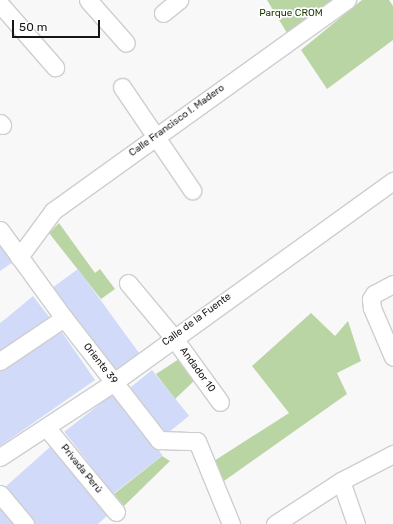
<!DOCTYPE html>
<meta charset="utf-8">
<style>
body{margin:0}
#map{position:relative;width:393px;height:524px;overflow:hidden;background:#f8f8f9;font-family:Rubik,sans-serif}
div>[style]{position:absolute}
.green>*{inset:0;background:#b9d5a4}
.building>*{inset:0;background:#d2dafa;transform-origin:0 0}
.roads{filter:drop-shadow(1px 0 #cdcecf) drop-shadow(-1px 0 #cdcecf) drop-shadow(0 1px #cdcecf) drop-shadow(0 -1px #cdcecf)}
.minor>*{height:17px;margin:-8.5px;padding:0 8.5px;transform-origin:8.5px;border-radius:8.5px;background:#fff}
span{translate:-50% -50%;white-space:nowrap;text-align:center;line-height:1.15;-webkit-text-stroke:3.5px #fff;paint-order:stroke}
.park-label{font-size:10px;color:#1b3400}
.street-label{font-size:10px;color:#161617}
.scale{position:absolute;left:12px;top:20px;width:88px;height:18px;box-sizing:border-box;border:2px solid #161617;border-top:0;padding-left:5px;font-size:12px;line-height:14px;white-space:nowrap;color:#161617;-webkit-text-stroke:3px #fff;paint-order:stroke}
</style>
<div id="map">
<div class="green">
<div style="clip-path:polygon(267px 0,332px 0,287px 33px)"></div>
<div style="clip-path:polygon(362px 0,389px 0,393px 6px,393px 40px,327px 89px,301px 50px)"></div>
<div style="clip-path:polygon(59px 223px,95px 273px,100px 269px,115px 289px,101px 299px,49px 233px)"></div>
<div style="clip-path:polygon(311px 313px,335px 336px,348px 321px,361px 361px,337px 373px,347px 394px,224px 481px,214px 461px,289px 413px,252px 366px)"></div>
<div style="clip-path:polygon(179px 359px,195px 380px,175px 399px,156px 374px)"></div>
<div style="clip-path:polygon(162px 456px,170px 461px,124px 506px,114px 494px)"></div>
</div>
<div class="building">
<div style="clip-path:polygon(0 244px,13px 262px,0 271px)"></div>
<div style="left:78px;top:269px;width:109px;height:31px;rotate:54deg"></div>
<div style="clip-path:polygon(33px 296px,50px 318px,0 354px,0 323px,9px 316px,13px 321px,9px 316px)"></div>
<div style="clip-path:polygon(59px 328px,95px 380px,0 446px,0 370px)"></div>
<div style="left:152px;top:370px;width:59px;height:31px;rotate:51deg"></div>
<div style="left:114px;top:393px;width:79px;height:63px;rotate:52deg"></div>
<div style="clip-path:polygon(50px 447px,109px 514px,98px 524px,34px 524px,3px 489px)"></div>
<div style="clip-path:polygon(0 503px,16px 524px,0 524px)"></div>
</div>
<div class="roads">
<div class="minor">
<div style="left:88px;top:0;width:57px;rotate:48.5deg"></div>
<div style="left:0;top:4px;width:84px;rotate:48.9deg"></div>
<div style="left:163px;top:13px;width:21px;rotate:-39deg"></div>
<div style="left:122px;top:87px;width:125px;rotate:55.8deg"></div>
<div style="left:0;top:123px;width:3px;rotate:45deg"></div>
<div style="left:0;top:230px;width:109px;rotate:54deg"></div>
<div style="left:64px;top:318px;width:155px;rotate:52.1deg"></div>
<div style="left:159px;top:440px;width:38px;rotate:2deg"></div>
<div style="left:197px;top:441px;width:90px;rotate:67.7deg"></div>
<div style="left:19px;top:257px;width:57px;rotate:-53.5deg"></div>
<div style="left:53px;top:211px;width:362px;rotate:-35.7deg"></div>
<div style="left:128px;top:283px;width:70px;rotate:50.2deg"></div>
<div style="left:173px;top:337px;width:80px;rotate:54.1deg"></div>
<div style="left:393px;top:284px;width:21px;rotate:152deg"></div>
<div style="left:374px;top:294px;width:6px;rotate:121deg"></div>
<div style="left:371px;top:299px;width:9px;rotate:84deg"></div>
<div style="left:372px;top:308px;width:53px;rotate:66.8deg"></div>
<div style="left:0;top:361px;width:77px;rotate:-33.9deg"></div>
<div style="left:46px;top:427px;width:110px;rotate:50.5deg"></div>
<div style="left:0;top:457px;width:136px;rotate:-33.3deg"></div>
<div style="left:114px;top:382px;width:344px;rotate:-35.8deg"></div>
<div style="left:341px;top:481px;width:46px;rotate:70.8deg"></div>
<div style="left:0;top:494px;width:39px;rotate:50deg"></div>
<div style="left:275px;top:524px;width:79px;rotate:-33.1deg"></div>
<div style="left:341px;top:481px;width:59px;rotate:-27.4deg"></div>
</div>
</div>
<div class="park-label">
<span style="left:291px;top:14px">Parque CROM</span>
</div>
<div class="street-label">
<span style="left:177px;top:121px;rotate:-36deg">Calle Francisco I. Madero</span>
<span style="left:197px;top:320px;rotate:-36deg">Calle de la Fuente</span>
<span style="left:100px;top:364px;rotate:52deg">Oriente 39</span>
<span style="left:197px;top:370px;rotate:54deg">Andador 10</span>
<span style="left:81px;top:469px;rotate:51deg">Privada Perú</span>
</div>
<div class="scale">50 m</div>
</div>
